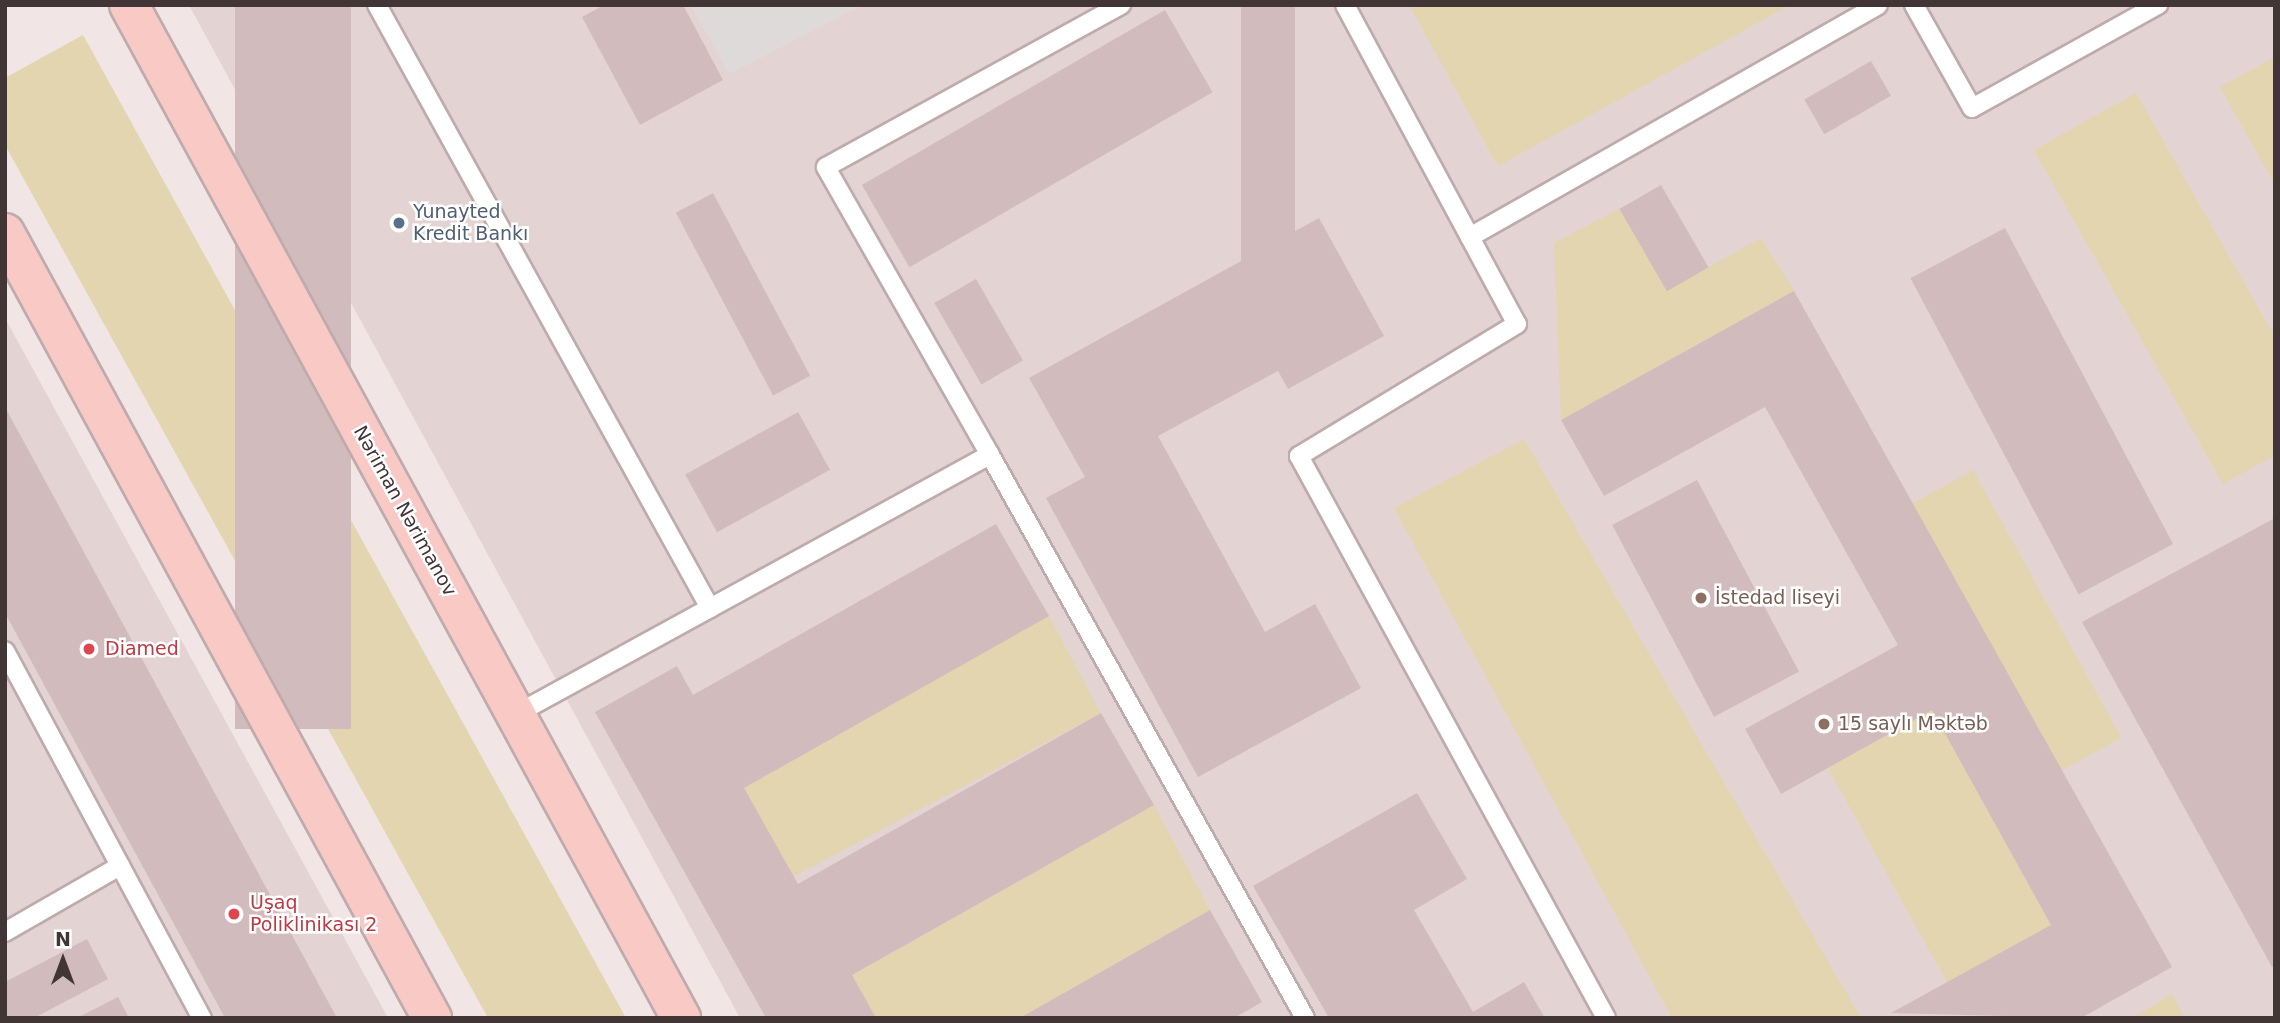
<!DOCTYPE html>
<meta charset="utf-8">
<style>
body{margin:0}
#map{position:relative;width:2280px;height:1023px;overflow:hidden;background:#f1e5e5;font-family:"DejaVu Sans",sans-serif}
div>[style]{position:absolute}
.residential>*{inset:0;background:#e4d3d3}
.green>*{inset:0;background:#e2d5b0;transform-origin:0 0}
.parking>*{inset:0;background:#dfdada}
.building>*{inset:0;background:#d1bbbd;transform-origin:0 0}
.roads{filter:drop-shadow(2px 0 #beabac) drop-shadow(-2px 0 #beabac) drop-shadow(0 2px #beabac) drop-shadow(0 -2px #beabac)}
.lane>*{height:18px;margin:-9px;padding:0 9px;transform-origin:9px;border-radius:9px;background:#fff}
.secondary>*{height:38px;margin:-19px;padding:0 19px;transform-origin:19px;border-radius:19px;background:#f9c9c6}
.dots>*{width:19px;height:19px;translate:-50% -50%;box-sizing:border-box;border:4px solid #fff;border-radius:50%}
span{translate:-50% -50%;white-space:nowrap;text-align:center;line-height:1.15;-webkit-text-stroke:5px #fff;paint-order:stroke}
.service-label{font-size:19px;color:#4e5e75}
.left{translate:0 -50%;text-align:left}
.street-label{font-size:19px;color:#423536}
.education-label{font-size:19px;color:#785e54}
.health-label{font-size:19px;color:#be3a42}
.frame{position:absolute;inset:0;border:7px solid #423536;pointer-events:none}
.north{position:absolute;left:28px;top:925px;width:70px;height:70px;-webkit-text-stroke:5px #fff;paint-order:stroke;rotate:0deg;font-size:19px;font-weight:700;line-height:28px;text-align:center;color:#423536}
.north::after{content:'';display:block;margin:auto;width:24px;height:32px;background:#423536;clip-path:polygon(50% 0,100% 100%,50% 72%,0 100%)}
</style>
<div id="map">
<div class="residential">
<div style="clip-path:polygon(189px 5px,2275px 5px,2275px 1018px,740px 1018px)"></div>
<div style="clip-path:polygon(5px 318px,388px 1018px,5px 1018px)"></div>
</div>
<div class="green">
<div style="clip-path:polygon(1409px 5px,1790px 5px,1498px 166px)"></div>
<div style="clip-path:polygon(83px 35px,626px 1018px,488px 1018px,5px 145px,5px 78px)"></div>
<div style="clip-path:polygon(2275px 57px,2275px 185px,2220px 87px)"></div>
<div style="clip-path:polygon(2136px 93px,2275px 337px,2275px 455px,2223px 484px,2034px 150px)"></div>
<div style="clip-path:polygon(1619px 209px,1667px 290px,1761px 238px,1794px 291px,1561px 420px,1554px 243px)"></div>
<div style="clip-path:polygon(1524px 439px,1861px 1018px,1672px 1018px,1394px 508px)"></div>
<div style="left:1973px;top:470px;width:306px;height:70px;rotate:61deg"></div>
<div style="left:1049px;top:616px;width:110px;height:350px;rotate:62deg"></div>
<div style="left:1932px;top:710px;width:246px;height:119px;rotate:61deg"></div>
<div style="clip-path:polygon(1154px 805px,1210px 910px,1020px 1018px,876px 1018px,852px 975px)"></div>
<div style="clip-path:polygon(2172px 994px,2185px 1018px,2132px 1018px)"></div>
</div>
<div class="parking">
<div style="clip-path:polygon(691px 5px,863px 5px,729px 74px)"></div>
</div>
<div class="building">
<div style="left:235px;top:5px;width:116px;height:724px"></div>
<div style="clip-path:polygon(604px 5px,683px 5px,723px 80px,640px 125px,582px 17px)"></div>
<div style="left:1241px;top:5px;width:54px;height:331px"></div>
<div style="left:1165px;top:10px;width:95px;height:350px;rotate:60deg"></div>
<div style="left:1871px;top:61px;width:40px;height:77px;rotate:60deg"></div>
<div style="left:1661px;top:185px;width:95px;height:48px;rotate:60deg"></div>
<div style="left:713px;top:193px;width:207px;height:42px;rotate:62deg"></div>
<div style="clip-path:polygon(1319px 218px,1384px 336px,1288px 389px,1278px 371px,1158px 436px,1265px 632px,1315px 604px,1361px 688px,1198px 777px,1046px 498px,1085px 477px,1029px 378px)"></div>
<div style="left:2005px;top:228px;width:358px;height:107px;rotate:62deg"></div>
<div style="left:976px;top:279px;width:94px;height:48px;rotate:60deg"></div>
<div style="clip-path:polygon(1794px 291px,2172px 967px,2081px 1018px,1891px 1013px,2051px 925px,1932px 710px,1781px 794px,1745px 729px,1898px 645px,1765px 407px,1604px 496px,1561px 420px)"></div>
<div style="clip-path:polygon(5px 407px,98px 578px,337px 1018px,225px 1018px,5px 613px)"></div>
<div style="left:798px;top:412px;width:66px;height:129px;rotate:61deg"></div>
<div style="left:1697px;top:480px;width:217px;height:96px;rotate:62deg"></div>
<div style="clip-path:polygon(2275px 518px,2275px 965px,2272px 967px,2082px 622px)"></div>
<div style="clip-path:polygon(996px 524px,1049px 616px,744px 788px,798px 884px,1101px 713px,1154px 805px,852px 975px,876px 1018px,766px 1018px,595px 712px,677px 666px,693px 695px)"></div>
<div style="clip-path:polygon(1417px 793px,1467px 879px,1414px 910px,1473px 1012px,1524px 982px,1545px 1018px,1329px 1018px,1253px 886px)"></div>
<div style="clip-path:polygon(1210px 910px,1262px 1002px,1234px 1018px,1020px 1018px)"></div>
<div style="clip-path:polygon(87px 939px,108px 979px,34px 1018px,5px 1018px,5px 982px)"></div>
<div style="clip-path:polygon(118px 997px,129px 1018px,77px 1018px)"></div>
</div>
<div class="roads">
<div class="lane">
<div style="left:377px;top:5px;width:689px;rotate:61.09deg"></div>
<div style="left:710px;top:608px;width:221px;rotate:151.3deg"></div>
<div style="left:1345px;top:5px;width:362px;rotate:61.7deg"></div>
<div style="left:1517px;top:324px;width:255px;rotate:148.8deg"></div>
<div style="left:1299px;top:456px;width:640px;rotate:61.35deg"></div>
<div style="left:1914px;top:5px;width:118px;rotate:60.6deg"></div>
<div style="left:1972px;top:108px;width:213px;rotate:-29deg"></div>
<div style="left:1470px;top:237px;width:469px;rotate:-29.6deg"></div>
<div style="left:990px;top:455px;width:645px;rotate:60.77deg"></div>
<div style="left:710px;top:608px;width:319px;rotate:-28.7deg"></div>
<div style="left:990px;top:455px;width:331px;rotate:-119.7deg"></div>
<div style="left:826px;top:167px;width:337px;rotate:-28.8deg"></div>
<div style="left:5px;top:651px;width:417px;rotate:61.8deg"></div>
<div style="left:5px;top:932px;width:133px;rotate:-29.9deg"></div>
</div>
<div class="secondary">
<div style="left:129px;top:5px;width:1154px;rotate:61.41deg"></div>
<div style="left:5px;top:233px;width:894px;rotate:61.46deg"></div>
</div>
</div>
<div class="dots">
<div style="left:399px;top:223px;background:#5c6f8a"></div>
<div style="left:1701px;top:598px;background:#8d6e63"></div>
<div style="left:89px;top:649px;background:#e0444e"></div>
<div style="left:1824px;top:724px;background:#8d6e63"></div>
<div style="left:234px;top:914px;background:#e0444e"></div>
</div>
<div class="service-label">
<span class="left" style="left:413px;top:223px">Yunayted<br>Kredit Bankı</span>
</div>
<div class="street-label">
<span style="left:405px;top:511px;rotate:61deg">Nəriman Nərimanov</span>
</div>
<div class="education-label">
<span class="left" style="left:1715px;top:598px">İstedad liseyi</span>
<span class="left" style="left:1838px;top:724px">15 saylı Məktəb</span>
</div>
<div class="health-label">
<span class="left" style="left:105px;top:649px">Diamed</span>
<span class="left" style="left:250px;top:914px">Uşaq<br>Poliklinikası 2</span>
</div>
<div class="frame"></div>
<div class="north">N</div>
</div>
